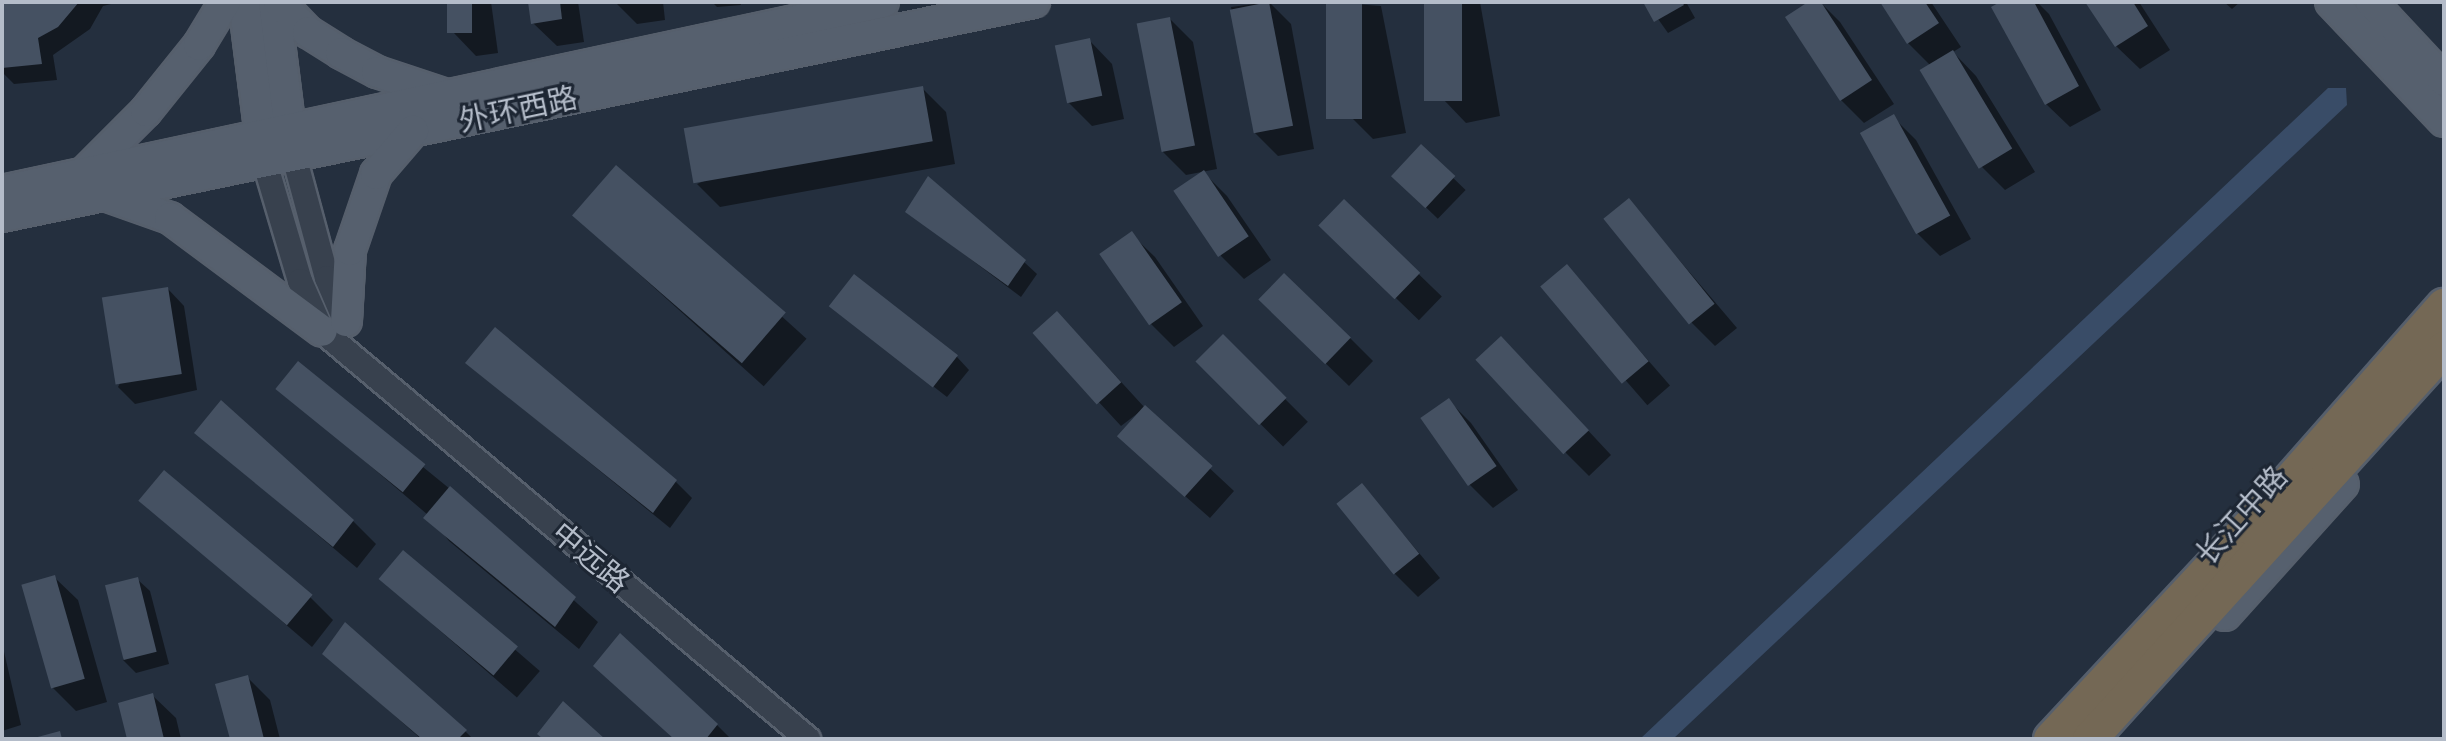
<!DOCTYPE html>
<meta charset="utf-8">
<style>
body{margin:0}
#map{position:relative;width:2446px;height:741px;overflow:hidden;background:#242f3e;font-family:Mulish,"Noto Sans SC",sans-serif}
div>[style]{position:absolute}
.water>*{inset:0;background:#394c67}
.shadow>*{inset:0;background:#0007;transform-origin:0 0}
.building>*{inset:0;background:#455162;transform-origin:0 0}
.roads{filter:drop-shadow(2px 0 #565f6c) drop-shadow(-2px 0 #565f6c) drop-shadow(0 2px #565f6c) drop-shadow(0 -2px #565f6c)}
.minor>*{height:24px;margin:-12px;padding:0 12px;transform-origin:12px;border-radius:12px;background:#38414e}
.major>*{height:30px;margin:-15px;padding:0 15px;transform-origin:15px;border-radius:15px;background:#56606e}
.highway>*{height:34px;margin:-17px;padding:0 17px;transform-origin:17px;border-radius:17px;background:#746855}
span{translate:-50% -50%;white-space:nowrap;text-align:center;line-height:1.15;-webkit-text-stroke:6px #1d2633;paint-order:stroke}
.street-label{font-size:30px;color:#b4bcc9}
.frame{position:absolute;inset:0;border:4px solid #b4bcc9;pointer-events:none}
</style>
<div id="map">
<div class="water">
<div style="clip-path:polygon(2328px 88px,2346px 88px,2347px 105px,1673px 739px,1640px 739px)"></div>
</div>
<div class="shadow">
<div style="clip-path:polygon(2px 2px,119px 2px,103px 6px,90px 29px,53px 55px,57px 80px,14px 84px,2px 72px)"></div>
<div style="clip-path:polygon(449px 2px,491px 2px,498px 53px,476px 56px,453px 32px)"></div>
<div style="clip-path:polygon(530px 2px,578px 2px,584px 42px,557px 46px,533px 23px)"></div>
<div style="clip-path:polygon(615px 2px,663px 2px,665px 20px,637px 24px)"></div>
<div style="clip-path:polygon(712px 2px,740px 2px,741px 5px,717px 7px)"></div>
<div style="clip-path:polygon(1269px 2px,1291px 24px,1314px 149px,1278px 156px,1255px 133px,1231px 7px)"></div>
<div style="clip-path:polygon(1328px 2px,1381px 6px,1406px 133px,1373px 139px,1350px 116px)"></div>
<div style="clip-path:polygon(1426px 2px,1480px 2px,1500px 116px,1466px 123px,1443px 99px)"></div>
<div style="clip-path:polygon(1646px 2px,1686px 2px,1695px 18px,1668px 33px)"></div>
<div style="clip-path:polygon(1811px 2px,1820px 2px,1840px 22px,1894px 104px,1864px 123px,1841px 100px)"></div>
<div style="clip-path:polygon(1882px 2px,1931px 2px,1961px 47px,1953px 52px,1976px 76px,2035px 172px,2005px 190px,1982px 167px,1923px 71px,1931px 66px,1908px 43px)"></div>
<div style="clip-path:polygon(2004px 2px,2037px 2px,2049px 14px,2101px 110px,2070px 127px,2046px 104px)"></div>
<div style="clip-path:polygon(2088px 2px,2139px 2px,2170px 50px,2140px 69px,2116px 46px)"></div>
<div style="clip-path:polygon(2224px 2px,2240px 2px,2232px 9px)"></div>
<div style="clip-path:polygon(1170px 19px,1193px 42px,1217px 169px,1186px 175px,1163px 152px)"></div>
<div style="clip-path:polygon(1089px 40px,1112px 64px,1124px 119px,1092px 126px,1069px 103px)"></div>
<div style="clip-path:polygon(923px 89px,946px 112px,955px 164px,720px 207px,697px 184px)"></div>
<div style="clip-path:polygon(1893px 117px,1916px 140px,1971px 239px,1940px 256px,1917px 233px,1862px 134px)"></div>
<div style="left:1421px;top:147px;width:62px;height:40px;rotate:44deg"></div>
<div style="left:617px;top:168px;width:255px;height:64px;rotate:42deg"></div>
<div style="clip-path:polygon(1204px 173px,1227px 196px,1271px 260px,1244px 279px,1221px 256px)"></div>
<div style="clip-path:polygon(1629px 201px,1737px 328px,1715px 346px,1692px 323px)"></div>
<div style="left:1344px;top:202px;width:136px;height:33px;rotate:44deg"></div>
<div style="clip-path:polygon(908px 212px,1024px 262px,1037px 274px,1021px 297px)"></div>
<div style="clip-path:polygon(1131px 234px,1155px 257px,1203px 326px,1174px 347px,1151px 324px)"></div>
<div style="left:1567px;top:267px;width:157px;height:30px;rotate:49deg"></div>
<div style="clip-path:polygon(168px 289px,184px 306px,197px 390px,135px 404px,118px 387px)"></div>
<div style="clip-path:polygon(834px 309px,957px 357px,969px 370px,947px 397px)"></div>
<div style="clip-path:polygon(1284px 323px,1350px 338px,1373px 361px,1349px 386px)"></div>
<div style="clip-path:polygon(1035px 333px,1080px 337px,1145px 408px,1234px 491px,1210px 518px,1143px 459px,1142px 410px,1121px 426px)"></div>
<div style="left:1223px;top:337px;width:120px;height:35px;rotate:45deg"></div>
<div style="clip-path:polygon(1524px 362px,1611px 455px,1589px 476px,1566px 453px)"></div>
<div style="clip-path:polygon(467px 363px,675px 481px,692px 498px,670px 528px)"></div>
<div style="clip-path:polygon(280px 389px,423px 467px,450px 489px,598px 622px,579px 649px,449px 541px,428px 515px)"></div>
<div style="clip-path:polygon(1448px 400px,1471px 423px,1518px 490px,1493px 508px,1470px 485px)"></div>
<div style="clip-path:polygon(197px 433px,353px 521px,376px 544px,357px 568px)"></div>
<div style="clip-path:polygon(1362px 485px,1440px 578px,1418px 597px,1394px 573px)"></div>
<div style="clip-path:polygon(144px 503px,310px 597px,333px 620px,312px 647px)"></div>
<div style="left:404px;top:553px;width:180px;height:35px;rotate:41deg"></div>
<div style="clip-path:polygon(54px 577px,78px 600px,107px 702px,76px 711px,52px 687px)"></div>
<div style="clip-path:polygon(137px 579px,150px 591px,169px 664px,136px 673px,123px 660px)"></div>
<div style="clip-path:polygon(2px 643px,21px 725px,2px 731px)"></div>
<div style="clip-path:polygon(325px 654px,465px 731px,473px 739px,421px 739px)"></div>
<div style="clip-path:polygon(247px 677px,270px 700px,280px 739px,232px 739px)"></div>
<div style="clip-path:polygon(152px 695px,176px 718px,181px 739px,129px 739px)"></div>
<div style="clip-path:polygon(717px 725px,731px 739px,674px 739px)"></div>
</div>
<div class="building">
<div style="clip-path:polygon(2px 2px,79px 2px,58px 27px,38px 38px,42px 64px,2px 68px)"></div>
<div style="left:447px;top:2px;width:25px;height:31px"></div>
<div style="clip-path:polygon(528px 2px,560px 2px,562px 19px,531px 24px)"></div>
<div style="left:1269px;top:2px;width:126px;height:40px;rotate:79deg"></div>
<div style="left:1326px;top:2px;width:36px;height:117px"></div>
<div style="left:1424px;top:2px;width:38px;height:99px"></div>
<div style="clip-path:polygon(1643px 2px,1682px 2px,1684px 5px,1654px 22px)"></div>
<div style="clip-path:polygon(1808px 2px,1821px 2px,1872px 80px,1840px 101px,1785px 17px)"></div>
<div style="clip-path:polygon(1880px 2px,1925px 2px,1939px 23px,1907px 44px)"></div>
<div style="clip-path:polygon(2000px 2px,2034px 2px,2079px 86px,2045px 105px,1991px 7px)"></div>
<div style="clip-path:polygon(2085px 2px,2133px 2px,2148px 26px,2115px 47px)"></div>
<div style="left:1170px;top:17px;width:131px;height:34px;rotate:79deg"></div>
<div style="left:1090px;top:38px;width:59px;height:36px;rotate:78deg"></div>
<div style="left:1953px;top:50px;width:115px;height:39px;rotate:59deg"></div>
<div style="left:923px;top:86px;width:56px;height:243px;rotate:80deg"></div>
<div style="left:1894px;top:114px;width:116px;height:39px;rotate:61deg"></div>
<div style="left:1421px;top:144px;width:47px;height:44px;rotate:43deg"></div>
<div style="left:616px;top:165px;width:225px;height:67px;rotate:41deg"></div>
<div style="left:1204px;top:170px;width:80px;height:37px;rotate:56deg"></div>
<div style="clip-path:polygon(928px 176px,1026px 260px,1008px 286px,905px 212px)"></div>
<div style="left:1629px;top:198px;width:136px;height:33px;rotate:51deg"></div>
<div style="left:1344px;top:199px;width:106px;height:37px;rotate:44deg"></div>
<div style="left:1132px;top:231px;width:87px;height:40px;rotate:55deg"></div>
<div style="left:1567px;top:264px;width:127px;height:35px;rotate:50deg"></div>
<div style="left:1284px;top:273px;width:93px;height:37px;rotate:44deg"></div>
<div style="left:854px;top:274px;width:132px;height:41px;rotate:38deg"></div>
<div style="left:168px;top:287px;width:88px;height:67px;rotate:81deg"></div>
<div style="left:1057px;top:311px;width:96px;height:33px;rotate:48deg"></div>
<div style="clip-path:polygon(495px 327px,677px 480px,653px 513px,465px 363px)"></div>
<div style="left:1223px;top:334px;width:90px;height:39px;rotate:45deg"></div>
<div style="left:1501px;top:336px;width:129px;height:35px;rotate:47deg"></div>
<div style="left:298px;top:361px;width:164px;height:36px;rotate:39deg"></div>
<div style="left:1449px;top:398px;width:83px;height:35px;rotate:55deg"></div>
<div style="clip-path:polygon(221px 400px,354px 520px,333px 547px,194px 433px)"></div>
<div style="left:1145px;top:405px;width:91px;height:42px;rotate:42deg"></div>
<div style="left:164px;top:470px;width:194px;height:40px;rotate:40deg"></div>
<div style="left:1362px;top:483px;width:91px;height:33px;rotate:51deg"></div>
<div style="clip-path:polygon(450px 486px,576px 597px,555px 627px,423px 518px)"></div>
<div style="left:403px;top:550px;width:150px;height:38px;rotate:40deg"></div>
<div style="left:55px;top:575px;width:108px;height:35px;rotate:74deg"></div>
<div style="left:138px;top:577px;width:77px;height:34px;rotate:76deg"></div>
<div style="clip-path:polygon(345px 622px,467px 730px,458px 739px,422px 739px,322px 654px)"></div>
<div style="clip-path:polygon(620px 633px,718px 724px,706px 739px,674px 739px,593px 666px)"></div>
<div style="clip-path:polygon(248px 675px,264px 739px,230px 739px,215px 684px)"></div>
<div style="clip-path:polygon(153px 693px,164px 739px,127px 739px,118px 703px)"></div>
<div style="clip-path:polygon(563px 701px,605px 739px,543px 739px,537px 734px)"></div>
<div style="clip-path:polygon(60px 731px,62px 739px,34px 739px,34px 738px)"></div>
</div>
<div class="roads">
<div class="minor">
<div style="left:294px;top:156px;width:126px;rotate:74.9deg"></div>
<div style="left:327px;top:278px;width:46px;rotate:66.8deg"></div>
<div style="left:265px;top:163px;width:123px;rotate:73.5deg"></div>
<div style="left:300px;top:281px;width:55px;rotate:66.3deg"></div>
<div style="left:322px;top:331px;width:635px;rotate:40.01deg"></div>
</div>
<div class="major">
<div style="left:244px;top:2px;width:152px;rotate:82.8deg"></div>
<div style="left:274px;top:2px;width:145px;rotate:82.9deg"></div>
<div style="left:279px;top:2px;width:42px;rotate:46deg"></div>
<div style="left:308px;top:32px;width:39px;rotate:32deg"></div>
<div style="left:341px;top:53px;width:41px;rotate:27.8deg"></div>
<div style="left:377px;top:72px;width:73px;rotate:18.4deg"></div>
<div style="left:2331px;top:2px;width:164px;rotate:46.5deg"></div>
<div style="left:2371px;top:2px;width:107px;rotate:46.9deg"></div>
<div style="left:83px;top:174px;width:89px;rotate:-45deg"></div>
<div style="left:146px;top:111px;width:85px;rotate:-51.2deg"></div>
<div style="left:199px;top:45px;width:50px;rotate:-58.8deg"></div>
<div style="left:2px;top:191px;width:901px;rotate:-12.11deg"></div>
<div style="left:108px;top:196px;width:66px;rotate:19.5deg"></div>
<div style="left:170px;top:218px;width:189px;rotate:36.6deg"></div>
<div style="left:2px;top:216px;width:1054px;rotate:-11.72deg"></div>
<div style="left:346px;top:321px;width:71px;rotate:-86.8deg"></div>
<div style="left:350px;top:250px;width:80px;rotate:-71.1deg"></div>
<div style="left:376px;top:174px;width:57px;rotate:-49.3deg"></div>
<div style="left:2225px;top:615px;width:176px;rotate:-48deg"></div>
</div>
<div class="highway">
<div style="left:2051px;top:739px;width:290px;rotate:-47deg"></div>
<div style="left:2249px;top:527px;width:295px;rotate:-48.6deg"></div>
<div style="left:2090px;top:739px;width:527px;rotate:-47.77deg"></div>
</div>
</div>
<div class="street-label">
<span style="left:518px;top:109px;rotate:-12deg">外环西路</span>
<span style="left:2241px;top:515px;rotate:-48deg">长江中路</span>
<span style="left:591px;top:557px;rotate:40deg">中远路</span>
</div>
<div class="frame"></div>
</div>
